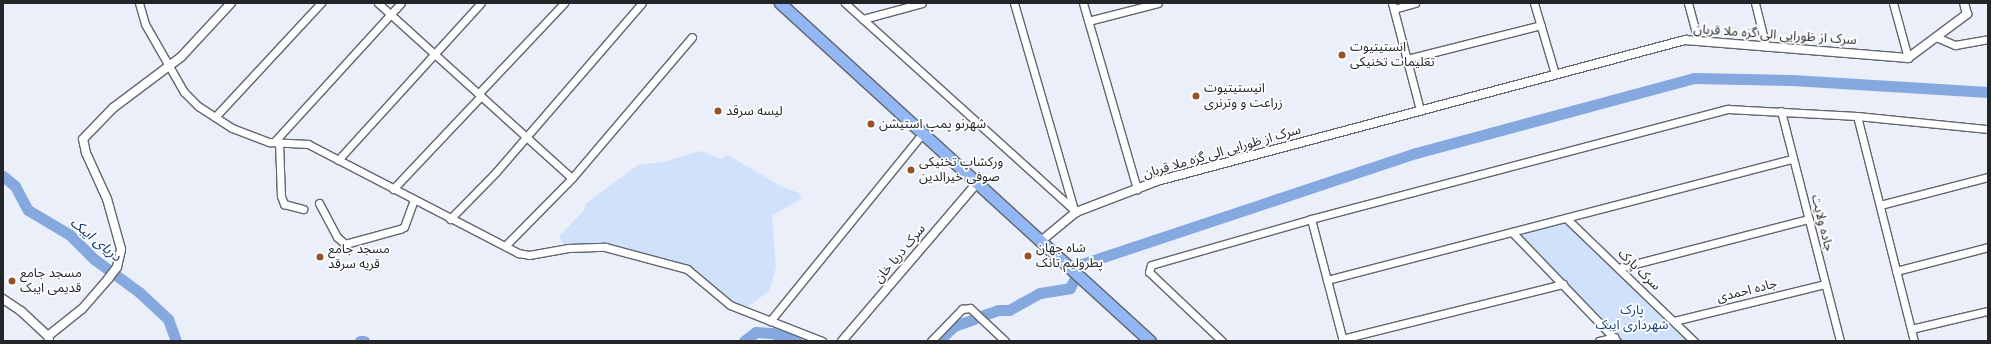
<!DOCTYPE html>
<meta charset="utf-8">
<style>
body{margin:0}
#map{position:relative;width:1991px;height:344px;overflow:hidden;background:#eaeff9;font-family:Poppins,"Noto Sans Arabic",sans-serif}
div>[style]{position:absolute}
.green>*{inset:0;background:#d0e1fc}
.river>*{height:11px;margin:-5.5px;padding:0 5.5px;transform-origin:5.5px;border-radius:5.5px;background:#85a8de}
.roads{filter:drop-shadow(1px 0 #61666e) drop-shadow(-1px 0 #61666e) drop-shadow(0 1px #61666e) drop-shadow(0 -1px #61666e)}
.minor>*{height:7px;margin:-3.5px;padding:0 3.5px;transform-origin:3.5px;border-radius:3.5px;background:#fff}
.tertiary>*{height:8px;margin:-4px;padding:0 4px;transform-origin:4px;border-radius:4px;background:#fff}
.trunk>*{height:11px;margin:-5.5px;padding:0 5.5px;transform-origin:5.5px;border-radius:5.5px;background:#92b7f4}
.dots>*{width:11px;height:11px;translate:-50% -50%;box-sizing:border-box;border:2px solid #fff;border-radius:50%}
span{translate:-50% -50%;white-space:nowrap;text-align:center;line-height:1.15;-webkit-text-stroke:3.5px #fff;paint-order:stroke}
.street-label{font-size:13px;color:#232529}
.poi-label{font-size:13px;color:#232529}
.left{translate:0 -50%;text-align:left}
.park-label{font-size:13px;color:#174080}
.water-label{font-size:14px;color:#0d3575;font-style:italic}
.frame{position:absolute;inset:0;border:4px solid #232529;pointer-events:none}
</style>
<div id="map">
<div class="green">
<div style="clip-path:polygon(701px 151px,721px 159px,728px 155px,782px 187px,799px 193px,802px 198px,772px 216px,776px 267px,769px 291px,748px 307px,732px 302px,689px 268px,592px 244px,564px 245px,559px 237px,585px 209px,585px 204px,638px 165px,663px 162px)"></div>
<div style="clip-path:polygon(1563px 220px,1687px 341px,1621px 341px,1518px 234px)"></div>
</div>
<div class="river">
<div style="left:3px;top:176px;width:16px;rotate:40deg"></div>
<div style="left:15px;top:186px;width:27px;rotate:62deg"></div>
<div style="left:28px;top:210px;width:49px;rotate:30.8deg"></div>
<div style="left:70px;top:235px;width:34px;rotate:45deg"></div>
<div style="left:94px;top:259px;width:56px;rotate:36.3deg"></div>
<div style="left:139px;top:292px;width:40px;rotate:43deg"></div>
<div style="left:168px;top:319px;width:23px;rotate:70deg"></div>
<div style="left:981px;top:316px;width:18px;rotate:-19deg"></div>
<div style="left:998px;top:310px;width:11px"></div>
<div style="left:1009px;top:310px;width:35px;rotate:-29deg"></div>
<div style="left:1040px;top:293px;width:30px;rotate:-9deg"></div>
<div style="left:1070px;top:288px;width:27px;rotate:-63deg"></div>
<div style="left:1082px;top:264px;width:352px;rotate:-18.4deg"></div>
<div style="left:1416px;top:153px;width:288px;rotate:-15.1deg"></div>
<div style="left:1694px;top:78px;width:98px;rotate:1.2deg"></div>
<div style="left:1792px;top:80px;width:196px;rotate:3.5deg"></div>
<div style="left:360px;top:341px;width:4px"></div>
<div style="left:744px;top:341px;width:15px;rotate:-37deg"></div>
<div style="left:756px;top:332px;width:16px;rotate:4deg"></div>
<div style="left:772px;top:333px;width:26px;rotate:18deg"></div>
<div style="left:938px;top:341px;width:22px;rotate:-43deg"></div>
<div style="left:954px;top:326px;width:21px;rotate:-19deg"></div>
</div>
<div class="roads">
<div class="minor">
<div style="left:139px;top:3px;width:22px;rotate:74deg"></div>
<div style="left:145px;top:24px;width:78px;rotate:60.2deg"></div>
<div style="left:184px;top:92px;width:20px;rotate:45deg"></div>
<div style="left:198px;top:106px;width:40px;rotate:32.9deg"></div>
<div style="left:232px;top:128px;width:40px;rotate:21deg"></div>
<div style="left:269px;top:142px;width:39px;rotate:3deg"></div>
<div style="left:308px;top:144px;width:237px;rotate:27.4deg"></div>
<div style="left:518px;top:253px;width:11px;rotate:10deg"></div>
<div style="left:529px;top:255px;width:40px;rotate:-10deg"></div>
<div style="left:568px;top:248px;width:37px;rotate:-2deg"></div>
<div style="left:605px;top:247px;width:85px;rotate:15deg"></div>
<div style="left:687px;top:269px;width:56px;rotate:39.9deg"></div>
<div style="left:730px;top:305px;width:99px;rotate:21.4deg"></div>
<div style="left:378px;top:3px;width:261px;rotate:42.1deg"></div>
<div style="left:845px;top:3px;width:312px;rotate:42.1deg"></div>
<div style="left:1014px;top:3px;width:216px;rotate:73.8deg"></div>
<div style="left:1083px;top:3px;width:194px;rotate:73.8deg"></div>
<div style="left:1392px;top:3px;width:111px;rotate:75.3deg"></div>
<div style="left:1534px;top:3px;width:74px;rotate:73.5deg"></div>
<div style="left:1688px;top:3px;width:39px;rotate:75deg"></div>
<div style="left:1755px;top:3px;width:45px;rotate:76deg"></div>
<div style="left:1893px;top:3px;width:57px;rotate:74.7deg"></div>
<div style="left:1394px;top:9px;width:22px;rotate:-16deg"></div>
<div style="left:863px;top:19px;width:61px;rotate:-15.2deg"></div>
<div style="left:1088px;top:21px;width:72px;rotate:-14.4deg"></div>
<div style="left:1936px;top:37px;width:21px;rotate:23deg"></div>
<div style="left:1955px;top:45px;width:34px;rotate:-10deg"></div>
<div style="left:1407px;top:59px;width:138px;rotate:-14.2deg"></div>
<div style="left:479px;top:93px;width:124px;rotate:-46.6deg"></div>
<div style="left:1781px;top:111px;width:237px;rotate:75.6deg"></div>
<div style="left:1857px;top:116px;width:232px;rotate:75.8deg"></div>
<div style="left:215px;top:117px;width:156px;rotate:-47.1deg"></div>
<div style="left:274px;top:142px;width:188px;rotate:-47.6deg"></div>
<div style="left:279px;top:142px;width:54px;rotate:87.9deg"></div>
<div style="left:281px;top:196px;width:9px;rotate:69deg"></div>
<div style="left:284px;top:204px;width:20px;rotate:15deg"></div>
<div style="left:338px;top:160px;width:212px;rotate:-47.7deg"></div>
<div style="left:393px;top:189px;width:128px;rotate:-46.6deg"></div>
<div style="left:319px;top:203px;width:38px;rotate:62deg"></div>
<div style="left:337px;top:237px;width:11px;rotate:41deg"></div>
<div style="left:345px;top:244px;width:57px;rotate:-15.3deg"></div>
<div style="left:400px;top:229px;width:4px;rotate:-27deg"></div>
<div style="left:404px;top:227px;width:29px;rotate:-70deg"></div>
<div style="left:1880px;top:205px;width:112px;rotate:-14.5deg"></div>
<div style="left:1566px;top:218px;width:178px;rotate:43.9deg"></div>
<div style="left:450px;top:219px;width:66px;rotate:-45.6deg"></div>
<div style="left:496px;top:172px;width:223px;rotate:-49.2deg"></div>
<div style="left:1311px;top:219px;width:126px;rotate:75.3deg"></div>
<div style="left:1512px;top:232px;width:151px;rotate:46.1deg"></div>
<div style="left:505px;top:246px;width:95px;rotate:-45.4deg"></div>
<div style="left:572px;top:178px;width:185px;rotate:-49.6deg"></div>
<div style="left:1619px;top:268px;width:196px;rotate:-14.5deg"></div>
<div style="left:1896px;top:271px;width:95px;rotate:-14.6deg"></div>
<div style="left:1327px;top:280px;width:481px;rotate:-14.6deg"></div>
<div style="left:770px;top:321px;width:242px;rotate:-50.9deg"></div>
<div style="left:1674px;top:321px;width:155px;rotate:-13.8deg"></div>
<div style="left:1911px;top:329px;width:79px;rotate:-13.2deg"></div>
<div style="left:1342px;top:339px;width:228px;rotate:-14deg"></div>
<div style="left:931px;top:341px;width:45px;rotate:-45.9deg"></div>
<div style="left:962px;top:309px;width:8px;rotate:-7deg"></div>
<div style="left:970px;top:308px;width:48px;rotate:43.3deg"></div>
<div style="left:1222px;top:341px;width:100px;rotate:-136.6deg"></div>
<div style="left:1149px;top:272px;width:7px;rotate:-74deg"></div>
<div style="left:1151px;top:265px;width:166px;rotate:-16deg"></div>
<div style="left:1311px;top:219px;width:431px;rotate:-14.8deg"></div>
<div style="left:1728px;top:109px;width:129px;rotate:3.1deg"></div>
<div style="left:1857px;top:116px;width:132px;rotate:5.7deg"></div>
<div style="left:1599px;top:341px;width:16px;rotate:-14deg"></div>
</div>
<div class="tertiary">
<div style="left:1041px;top:241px;width:45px;rotate:-39.6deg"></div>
<div style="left:1076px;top:212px;width:87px;rotate:-20.9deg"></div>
<div style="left:1157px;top:181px;width:547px;rotate:-14.95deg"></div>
<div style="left:1685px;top:40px;width:224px;rotate:4.6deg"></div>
<div style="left:1908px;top:58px;width:74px;rotate:-36.7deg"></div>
<div style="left:1967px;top:14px;width:11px;rotate:-105deg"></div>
<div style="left:3px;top:299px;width:22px;rotate:34deg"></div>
<div style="left:21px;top:311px;width:37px;rotate:43deg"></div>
<div style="left:48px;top:336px;width:4px;rotate:76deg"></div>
<div style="left:48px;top:336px;width:43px;rotate:-38.5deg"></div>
<div style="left:82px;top:309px;width:40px;rotate:-49deg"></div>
<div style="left:108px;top:279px;width:15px;rotate:-53deg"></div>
<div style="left:117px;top:267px;width:18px;rotate:-77deg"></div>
<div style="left:121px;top:249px;width:52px;rotate:-105.6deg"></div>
<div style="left:107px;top:199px;width:51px;rotate:-114.5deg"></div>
<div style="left:86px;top:153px;width:14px;rotate:-102deg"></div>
<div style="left:83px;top:139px;width:43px;rotate:-45.9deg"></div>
<div style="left:113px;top:108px;width:85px;rotate:-36.9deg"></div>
<div style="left:181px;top:57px;width:74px;rotate:-47.2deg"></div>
<div style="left:842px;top:341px;width:208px;rotate:-49.5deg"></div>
</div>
<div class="trunk">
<div style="left:780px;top:3px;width:501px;rotate:42.41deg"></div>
</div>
</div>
<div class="dots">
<div style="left:1342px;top:55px;background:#965126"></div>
<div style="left:1196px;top:96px;background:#965126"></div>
<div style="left:718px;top:111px;background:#965126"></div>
<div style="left:871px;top:124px;background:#965126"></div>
<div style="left:911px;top:170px;background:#965126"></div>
<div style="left:1028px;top:256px;background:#965126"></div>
<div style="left:320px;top:257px;background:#965126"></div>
<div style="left:12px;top:281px;background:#965126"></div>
</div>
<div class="street-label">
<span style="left:1775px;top:35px;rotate:4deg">سرک از ظورایی الی گزه ملا قربان</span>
<span style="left:1222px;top:152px;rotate:-16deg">سرک از ظورایی الی گزه ملا قربان</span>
<span style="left:1822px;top:223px;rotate:76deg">جاده ولایت</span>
<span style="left:900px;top:254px;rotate:-50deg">سرک دریا خان</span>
<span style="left:1639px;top:270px;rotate:44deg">سرک پارک</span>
<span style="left:1747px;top:291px;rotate:-14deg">جاده احمدی</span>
</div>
<div class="poi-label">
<span class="left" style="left:1350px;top:55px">انستیتیوت<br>تعلیمات تخنیکی</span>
<span class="left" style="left:1204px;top:96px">انیستیتیوت<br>زراعت و وترنری</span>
<span class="left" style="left:726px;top:111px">لیسه سرقد</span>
<span class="left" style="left:879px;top:124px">شهرنو پمپ استیشن</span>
<span class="left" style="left:919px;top:170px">ورکشاپ تخنیکی<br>صوفی خیرالدین</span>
<span class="left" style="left:1036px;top:256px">شاه جهان<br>پطرولیم تانک</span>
<span class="left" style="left:328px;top:257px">مسجد جامع<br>قریه سرقد</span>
<span class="left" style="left:20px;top:281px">مسجد جامع<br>قدیمی ایبک</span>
</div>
<div class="park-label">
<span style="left:1632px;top:318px">پارک<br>شهرداری ایبک</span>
</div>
<div class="water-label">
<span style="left:96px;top:239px;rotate:39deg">دریای ایبک</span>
</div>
<div class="frame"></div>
</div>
